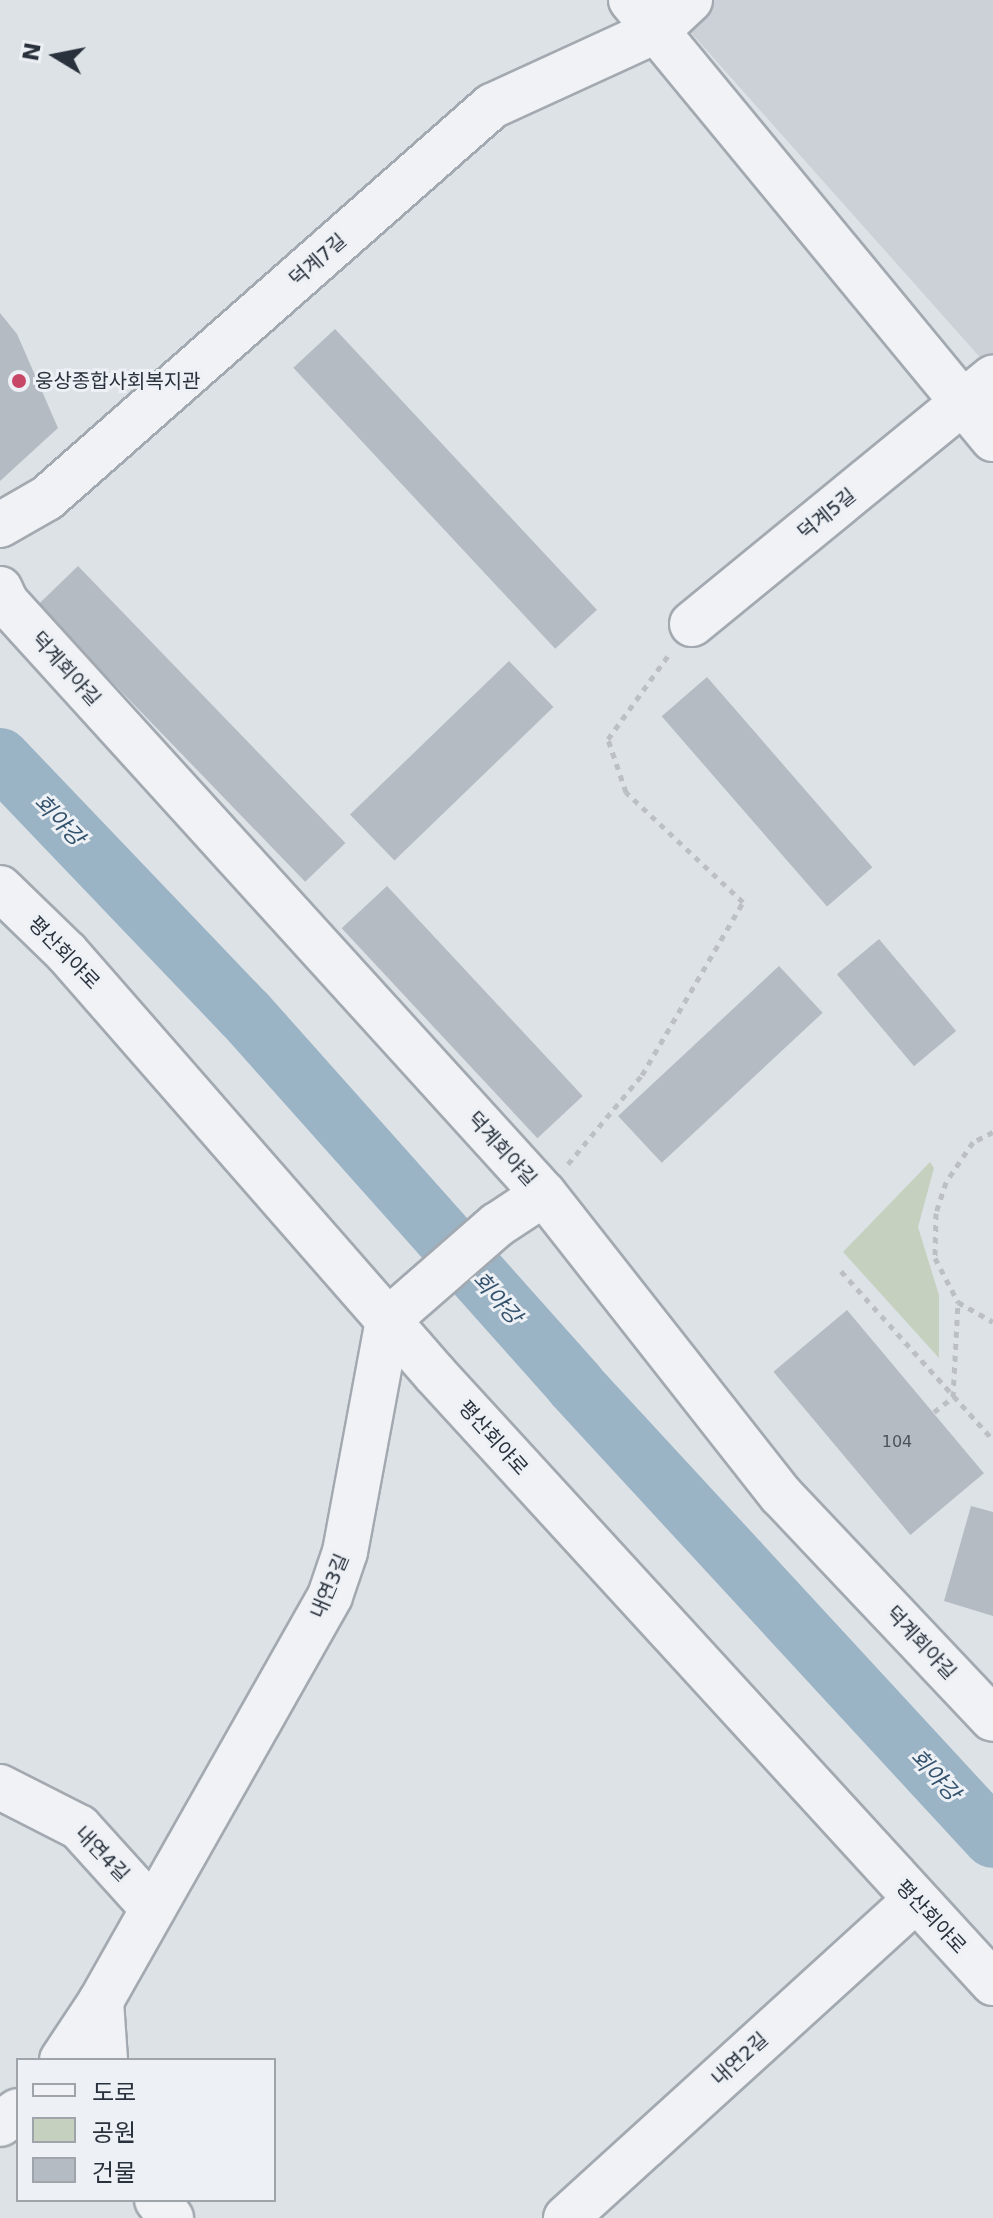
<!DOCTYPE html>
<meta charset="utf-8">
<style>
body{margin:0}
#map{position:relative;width:993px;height:2218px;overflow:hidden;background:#dde2e6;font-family:"DejaVu Sans","Noto Sans KR",sans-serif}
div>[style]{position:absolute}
.built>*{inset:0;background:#ccd1d8}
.green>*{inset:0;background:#c5d0bf}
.river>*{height:60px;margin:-30px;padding:0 30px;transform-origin:30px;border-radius:30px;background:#9ab3c5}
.building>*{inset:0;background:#b5bbc3;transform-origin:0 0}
.path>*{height:5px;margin-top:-2.5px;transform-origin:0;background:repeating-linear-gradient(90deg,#bcc0c5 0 6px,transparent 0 12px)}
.roads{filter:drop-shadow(2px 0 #a3a9b0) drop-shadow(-2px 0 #a3a9b0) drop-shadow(0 2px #a3a9b0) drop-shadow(0 -2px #a3a9b0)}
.minor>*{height:44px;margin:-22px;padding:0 22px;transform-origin:22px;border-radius:22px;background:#f0f2f5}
.dots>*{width:22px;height:22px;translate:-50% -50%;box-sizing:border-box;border:4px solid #edf0f4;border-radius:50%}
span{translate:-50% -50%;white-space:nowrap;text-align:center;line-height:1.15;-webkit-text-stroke:6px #edf0f4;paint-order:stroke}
.number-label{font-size:16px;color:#4b545e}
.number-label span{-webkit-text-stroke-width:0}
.street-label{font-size:20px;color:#28313c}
.poi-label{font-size:20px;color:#28313c}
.left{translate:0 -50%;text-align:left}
.water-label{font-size:22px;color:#34536e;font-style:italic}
.legend{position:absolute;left:16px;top:2058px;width:260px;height:144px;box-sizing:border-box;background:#edf0f4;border:2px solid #9ea4aa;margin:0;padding:10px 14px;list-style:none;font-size:24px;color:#28313c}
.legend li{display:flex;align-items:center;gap:16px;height:40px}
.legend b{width:40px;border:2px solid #9ea4aa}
.north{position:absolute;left:16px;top:16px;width:80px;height:80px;-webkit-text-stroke:6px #edf0f4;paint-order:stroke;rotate:280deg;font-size:22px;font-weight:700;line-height:32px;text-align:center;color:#28313c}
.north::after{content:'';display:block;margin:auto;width:28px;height:36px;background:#28313c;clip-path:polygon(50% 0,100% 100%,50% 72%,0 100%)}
</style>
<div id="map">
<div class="built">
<div style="clip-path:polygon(662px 0,993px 0,993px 372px)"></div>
</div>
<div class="green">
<div style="clip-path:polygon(930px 1162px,934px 1168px,918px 1227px,939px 1295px,939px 1358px,843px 1252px)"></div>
</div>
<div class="river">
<div style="left:0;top:758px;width:354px;rotate:46.3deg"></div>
<div style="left:245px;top:1014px;width:497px;rotate:48.3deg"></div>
<div style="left:575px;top:1385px;width:616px;rotate:47.3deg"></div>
</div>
<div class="building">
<div style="clip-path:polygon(0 313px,17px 334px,58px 428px,0 481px)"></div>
<div style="left:335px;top:329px;width:384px;height:57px;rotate:47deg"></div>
<div style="left:78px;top:566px;width:385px;height:56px;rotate:46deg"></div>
<div style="left:509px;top:661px;width:64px;height:221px;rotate:46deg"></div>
<div style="left:707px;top:677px;width:252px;height:60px;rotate:49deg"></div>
<div style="left:387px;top:886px;width:287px;height:62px;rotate:47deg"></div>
<div style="left:879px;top:939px;width:120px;height:55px;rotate:50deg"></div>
<div style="left:779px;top:966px;width:64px;height:220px;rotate:47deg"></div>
<div style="left:847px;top:1310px;width:213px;height:96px;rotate:50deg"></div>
<div style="clip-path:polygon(971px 1506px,993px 1512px,993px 1616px,944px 1601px)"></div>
</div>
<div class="path">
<div style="left:993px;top:1132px;width:22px;rotate:153deg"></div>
<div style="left:973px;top:1142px;width:48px;rotate:124deg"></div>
<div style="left:946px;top:1182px;width:33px;rotate:108deg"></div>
<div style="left:936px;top:1213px;width:45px;rotate:91.3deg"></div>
<div style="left:935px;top:1258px;width:50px;rotate:62.4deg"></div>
<div style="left:958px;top:1302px;width:40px;rotate:29.7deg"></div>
<div style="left:568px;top:1164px;width:116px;rotate:-50.3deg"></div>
<div style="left:642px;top:1075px;width:200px;rotate:-59.7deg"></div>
<div style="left:743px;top:902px;width:161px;rotate:-136.8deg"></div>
<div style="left:626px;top:792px;width:56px;rotate:-108.8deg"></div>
<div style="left:608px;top:739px;width:106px;rotate:-54.2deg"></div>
<div style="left:841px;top:1271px;width:227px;rotate:48deg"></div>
<div style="left:934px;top:1412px;width:24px;rotate:-38deg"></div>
<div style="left:953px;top:1397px;width:94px;rotate:-87deg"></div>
</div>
<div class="roads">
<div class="minor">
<div style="left:631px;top:0;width:569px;rotate:50.49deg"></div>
<div style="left:0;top:525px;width:54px;rotate:-29.9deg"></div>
<div style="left:47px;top:498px;width:593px;rotate:-41.38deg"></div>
<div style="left:492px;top:106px;width:183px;rotate:-24.6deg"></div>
<div style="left:658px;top:30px;width:44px;rotate:-43.2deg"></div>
<div style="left:0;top:589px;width:14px;rotate:65deg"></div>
<div style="left:6px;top:602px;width:800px;rotate:47.74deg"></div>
<div style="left:544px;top:1194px;width:383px;rotate:51.8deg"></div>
<div style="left:781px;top:1495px;width:308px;rotate:46.6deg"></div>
<div style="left:692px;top:624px;width:389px;rotate:-39.3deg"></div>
<div style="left:0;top:888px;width:93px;rotate:44.1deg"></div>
<div style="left:67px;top:953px;width:559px;rotate:48.84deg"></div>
<div style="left:435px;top:1374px;width:826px;rotate:47.5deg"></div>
<div style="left:0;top:1787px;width:89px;rotate:26.9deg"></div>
<div style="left:79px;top:1827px;width:110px;rotate:47.9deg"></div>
<div style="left:101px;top:2001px;width:59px;rotate:86.1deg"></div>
<div style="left:62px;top:2060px;width:71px;rotate:-56.5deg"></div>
<div style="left:101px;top:2001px;width:465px;rotate:-60.5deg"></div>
<div style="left:330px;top:1596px;width:46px;rotate:-71.2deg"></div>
<div style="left:345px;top:1552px;width:236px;rotate:-79.5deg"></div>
<div style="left:388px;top:1320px;width:145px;rotate:-41.1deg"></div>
<div style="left:497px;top:1225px;width:56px;rotate:-33.4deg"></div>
<div style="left:0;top:2124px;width:22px;rotate:-36deg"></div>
<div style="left:157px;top:2200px;width:23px;rotate:52deg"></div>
<div style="left:566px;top:2218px;width:472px;rotate:-42.3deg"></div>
</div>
</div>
<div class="dots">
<div style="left:19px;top:381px;background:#c74766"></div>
</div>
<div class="number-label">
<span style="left:897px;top:1442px">104</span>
</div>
<div class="street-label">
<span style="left:318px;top:260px;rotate:-41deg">덕계7길</span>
<span style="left:827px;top:514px;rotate:-39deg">덕계5길</span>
<span style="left:66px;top:669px;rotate:48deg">덕계회야길</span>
<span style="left:64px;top:953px;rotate:46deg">평산회야로</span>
<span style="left:502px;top:1149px;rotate:48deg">덕계회야길</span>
<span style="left:493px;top:1438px;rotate:48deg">평산회야로</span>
<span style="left:330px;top:1586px;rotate:-67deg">내연3길</span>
<span style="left:921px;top:1643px;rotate:47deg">덕계회야길</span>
<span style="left:102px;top:1854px;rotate:46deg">내연4길</span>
<span style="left:931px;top:1917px;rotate:47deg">평산회야로</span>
<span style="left:740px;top:2059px;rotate:-42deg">내연2길</span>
</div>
<div class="poi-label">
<span class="left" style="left:35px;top:381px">웅상종합사회복지관</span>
</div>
<div class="water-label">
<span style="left:59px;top:820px;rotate:46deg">회야강</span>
<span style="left:497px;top:1298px;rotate:48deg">회야강</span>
<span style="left:935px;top:1775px;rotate:47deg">회야강</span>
</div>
<ul class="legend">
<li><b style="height:10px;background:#f0f2f5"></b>도로</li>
<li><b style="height:22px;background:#c5d0bf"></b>공원</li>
<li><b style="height:22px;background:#b5bbc3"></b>건물</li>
</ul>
<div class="north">N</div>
</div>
